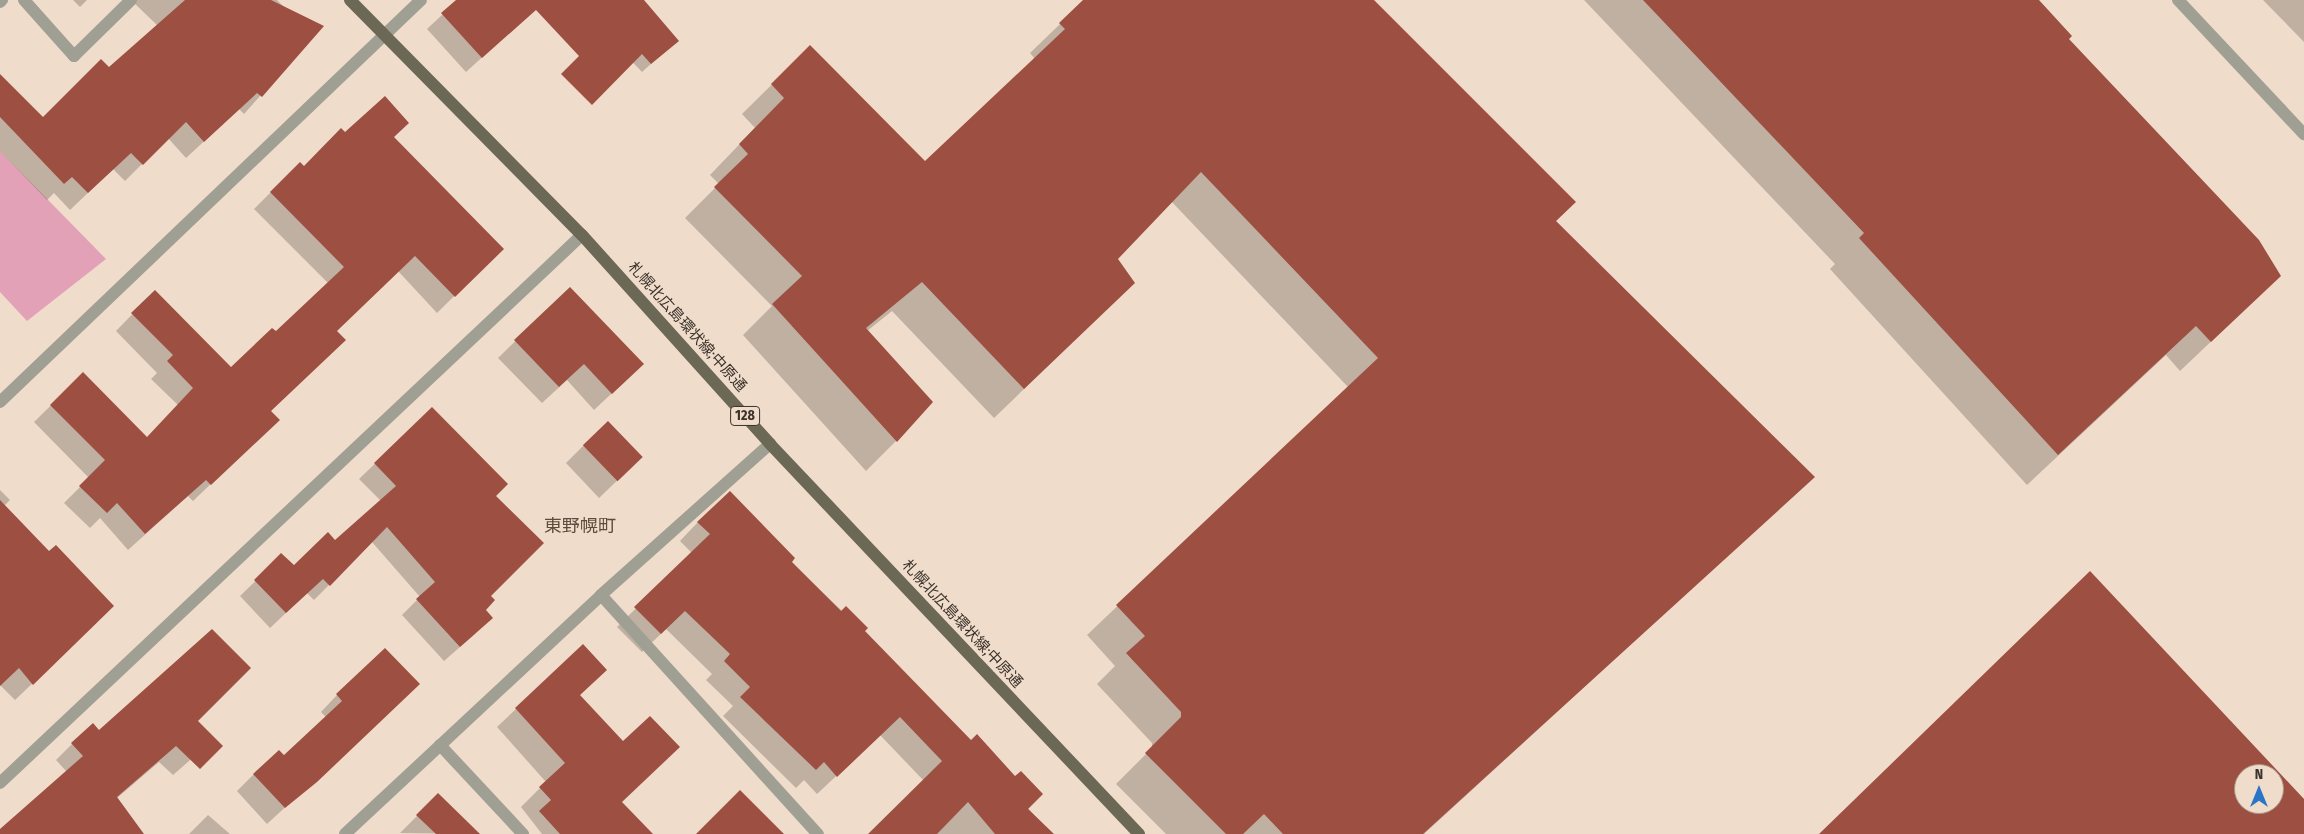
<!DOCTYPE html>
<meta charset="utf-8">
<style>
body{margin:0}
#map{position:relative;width:2304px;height:834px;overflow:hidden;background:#f0dcca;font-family:"Fira Sans Condensed","Noto Sans JP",sans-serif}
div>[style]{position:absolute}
.green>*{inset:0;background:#e2a1b7}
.shadow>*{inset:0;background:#0003}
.building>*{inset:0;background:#9d4f41;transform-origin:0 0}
.street>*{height:12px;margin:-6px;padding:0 6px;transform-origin:6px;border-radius:6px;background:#a09f94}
.primary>*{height:12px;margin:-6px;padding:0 6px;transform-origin:6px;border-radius:6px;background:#6b6856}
span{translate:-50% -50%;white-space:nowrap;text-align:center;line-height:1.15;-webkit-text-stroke:5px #f0dcca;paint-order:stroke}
.shield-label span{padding:1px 4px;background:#f0dcca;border:1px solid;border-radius:4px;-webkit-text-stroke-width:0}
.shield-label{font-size:14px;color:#3a322b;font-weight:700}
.street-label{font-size:15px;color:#3a322b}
.quarter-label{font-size:18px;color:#5c4c3d}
.north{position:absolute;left:2234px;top:764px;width:50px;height:50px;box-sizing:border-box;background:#f0dcca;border:1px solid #a7988a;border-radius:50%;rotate:0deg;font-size:14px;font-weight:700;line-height:20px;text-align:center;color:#3a322b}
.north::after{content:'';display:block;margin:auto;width:18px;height:22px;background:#2a75c5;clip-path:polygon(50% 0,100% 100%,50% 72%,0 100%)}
</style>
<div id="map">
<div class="green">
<div style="clip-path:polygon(0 151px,106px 259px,27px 321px,0 292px)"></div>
</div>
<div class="shadow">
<div style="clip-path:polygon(73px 0,87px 0,80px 7px)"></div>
<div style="clip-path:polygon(131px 0,277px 0,286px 9px,322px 27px,244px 114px,239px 109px,186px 158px,168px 138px,125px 181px,113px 169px,70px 210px,54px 193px,47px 200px,0 151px,0 75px,43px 118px,109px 69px,158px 26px)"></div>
<div style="clip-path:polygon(458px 0,522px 0,533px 11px,466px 72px,427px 29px)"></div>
<div style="clip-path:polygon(573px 0,643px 0,677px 41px,642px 72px)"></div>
<div style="clip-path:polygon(1085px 0,1373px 0,1575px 202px,1555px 222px,1813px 477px,1424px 834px,1166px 834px,1116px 784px,1152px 748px,1152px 743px,1097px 684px,1115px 666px,1087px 635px,1348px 387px,1171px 201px,1116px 259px,1103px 313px,994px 418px,892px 311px,867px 331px,896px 441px,866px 471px,743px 335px,772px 306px,685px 218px,719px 184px,710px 175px,755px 128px,742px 114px,810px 47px,925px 162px,1035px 59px,1030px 53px)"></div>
<div style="clip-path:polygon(1584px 0,2037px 0,2067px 39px,2280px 276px,2180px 371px,2166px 355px,2027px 485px,1830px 269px,1835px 264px)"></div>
<div style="clip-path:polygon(2263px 0,2304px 0,2304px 42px)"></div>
<div style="clip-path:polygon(345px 134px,393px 138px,502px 249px,437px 313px,398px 271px,336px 331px,270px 412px,261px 436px,193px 501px,188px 496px,128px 550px,100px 518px,90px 528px,64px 503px,89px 478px,34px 422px,83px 374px,146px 439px,178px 405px,151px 379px,157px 373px,116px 331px,155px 291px,231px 369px,276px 333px,328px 283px,254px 209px,300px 163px,304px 167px)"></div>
<div style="clip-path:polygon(570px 288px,625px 381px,594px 410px,567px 380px,542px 403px,498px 358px)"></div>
<div style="clip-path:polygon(432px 409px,494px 496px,490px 596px,476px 633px,444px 661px,402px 615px,420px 597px,372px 542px,314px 600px,307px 593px,270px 628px,240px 596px,282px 555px,294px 567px,335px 541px,381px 501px,359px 479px)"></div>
<div style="clip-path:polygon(583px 446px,624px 474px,599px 498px,566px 463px)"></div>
<div style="clip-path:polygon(0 490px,10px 500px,4px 506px,96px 623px,15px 700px,0 685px)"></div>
<div style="clip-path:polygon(698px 522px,791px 562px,863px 631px,1052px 834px,871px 834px,924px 781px,880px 735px,817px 794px,804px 780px,796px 788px,723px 716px,733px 706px,706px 680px,712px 674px,666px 629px,642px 652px,617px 627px,692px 553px,680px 541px)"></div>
<div style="clip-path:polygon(606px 670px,579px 696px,621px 802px,651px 834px,542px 834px,521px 807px,546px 782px,497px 727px,516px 709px)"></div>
<div style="clip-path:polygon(337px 695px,401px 701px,267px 824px,237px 791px,254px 774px,284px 757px,326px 717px,321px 712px)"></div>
<div style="clip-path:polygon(196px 721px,197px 754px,173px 775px,159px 762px,117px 798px,105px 834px,0 834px,0 830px,67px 772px,56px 760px,72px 744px,99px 732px)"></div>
<div style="clip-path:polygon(438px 795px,478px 834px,400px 833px)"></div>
<div style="clip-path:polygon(208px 815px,230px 834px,189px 834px)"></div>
</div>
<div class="building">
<div style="clip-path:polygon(185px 0,271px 0,324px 26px,262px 97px,257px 93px,204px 142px,186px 122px,143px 165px,131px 153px,88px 193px,72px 177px,64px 184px,0 117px,0 74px,43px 117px,101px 59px,109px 67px)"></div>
<div style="clip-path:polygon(456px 0,644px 0,679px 41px,651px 64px,642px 54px,592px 105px,561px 74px,579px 56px,536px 10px,482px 58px,441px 13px)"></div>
<div style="clip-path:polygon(1083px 0,1374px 0,1576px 202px,1556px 221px,1815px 477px,1423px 834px,1283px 834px,1264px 814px,1243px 834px,1226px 834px,1145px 753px,1181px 717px,1181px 712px,1126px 653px,1145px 636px,1116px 605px,1378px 358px,1201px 172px,1118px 259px,1135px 283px,1024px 389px,922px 282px,866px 328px,933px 402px,897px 442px,772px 304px,802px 276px,714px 187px,748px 154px,739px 144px,784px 98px,771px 84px,810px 45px,925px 161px,1065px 29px,1059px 23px)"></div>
<div style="clip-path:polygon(1643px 0,2039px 0,2072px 36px,2069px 39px,2259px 240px,2281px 276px,2211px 342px,2196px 326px,2058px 455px,1859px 238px,1864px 233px)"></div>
<div style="clip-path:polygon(385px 96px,409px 123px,394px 137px,504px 249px,455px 297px,415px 256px,337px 331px,346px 340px,271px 411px,280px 420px,211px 485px,206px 480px,145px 534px,117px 503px,107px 513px,79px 486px,105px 460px,50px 405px,83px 372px,147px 437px,193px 388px,167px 361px,173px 355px,131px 313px,155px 290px,231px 367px,272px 328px,276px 331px,344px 267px,270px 192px,300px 162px,304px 166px,341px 128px,345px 132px)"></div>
<div style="clip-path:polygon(570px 287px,644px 364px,612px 394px,584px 364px,559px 387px,514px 340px)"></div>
<div style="clip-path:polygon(432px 407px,508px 484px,496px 496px,544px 543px,491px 596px,495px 600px,486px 610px,493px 618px,460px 647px,416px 599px,435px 582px,387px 527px,330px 586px,323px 579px,286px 613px,254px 580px,281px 553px,294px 565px,328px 532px,335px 540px,396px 486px,374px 463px)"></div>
<div style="left:608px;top:421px;width:50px;height:35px;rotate:46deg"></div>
<div style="clip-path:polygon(730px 491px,795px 558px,792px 562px,841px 611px,846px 606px,868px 628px,865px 631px,971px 740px,977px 734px,1015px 776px,1021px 771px,1043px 794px,1028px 809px,1054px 834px,995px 834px,968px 802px,937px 834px,868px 834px,942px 761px,900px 717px,837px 777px,824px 762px,816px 770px,740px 697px,750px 687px,724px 661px,730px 654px,685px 611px,661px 634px,634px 607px,710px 534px,697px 522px)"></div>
<div style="clip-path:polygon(0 500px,49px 551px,56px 545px,114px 606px,33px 685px,19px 668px,0 686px)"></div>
<div style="clip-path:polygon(evenodd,2090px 571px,2304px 799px,2304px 834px,1819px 834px,2090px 571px,2244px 774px,2274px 774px,2274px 804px,2244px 804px,2244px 774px)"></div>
<div style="clip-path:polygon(212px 629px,251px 668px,198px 721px,223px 746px,200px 769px,176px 746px,117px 797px,144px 834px,0 834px,0 829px,83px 756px,71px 743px,93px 723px,99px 730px)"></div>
<div style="clip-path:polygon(583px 644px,607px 670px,580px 695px,623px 741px,650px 716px,680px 747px,622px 802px,653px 834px,560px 834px,539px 811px,551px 800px,539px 787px,565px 763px,515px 708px)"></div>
<div style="clip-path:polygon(385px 648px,420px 684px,317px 782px,285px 808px,253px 774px,279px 750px,284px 755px,342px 701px,336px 694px)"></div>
<div style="clip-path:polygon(740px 790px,784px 834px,696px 834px)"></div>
<div style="clip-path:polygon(438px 793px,480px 834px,436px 834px,416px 815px)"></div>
</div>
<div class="street">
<div style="left:24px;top:0;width:75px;rotate:48.2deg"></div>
<div style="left:74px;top:56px;width:80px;rotate:-44.5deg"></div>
<div style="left:2178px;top:0;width:184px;rotate:46.8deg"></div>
<div style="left:0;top:2px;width:3px;rotate:-45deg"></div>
<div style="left:0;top:402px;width:582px;rotate:-43.68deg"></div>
<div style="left:601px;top:595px;width:323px;rotate:47.8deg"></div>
<div style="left:440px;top:745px;width:122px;rotate:47deg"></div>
<div style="left:0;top:783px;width:799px;rotate:-43.28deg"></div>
<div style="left:345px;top:834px;width:350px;rotate:-43deg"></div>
<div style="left:601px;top:595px;width:227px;rotate:-41.8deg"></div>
</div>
<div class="primary">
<div style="left:350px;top:0;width:330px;rotate:45.4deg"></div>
<div style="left:582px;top:235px;width:281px;rotate:48deg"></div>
<div style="left:770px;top:444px;width:537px;rotate:46.58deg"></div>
</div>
<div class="shield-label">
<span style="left:745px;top:416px">128</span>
</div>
<div class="street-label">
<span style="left:687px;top:327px;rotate:48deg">札幌北広島環状線;中原通</span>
<span style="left:962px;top:624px;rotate:47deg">札幌北広島環状線;中原通</span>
</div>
<div class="quarter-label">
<span style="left:580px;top:526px">東野幌町</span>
</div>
<div class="north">N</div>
</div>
